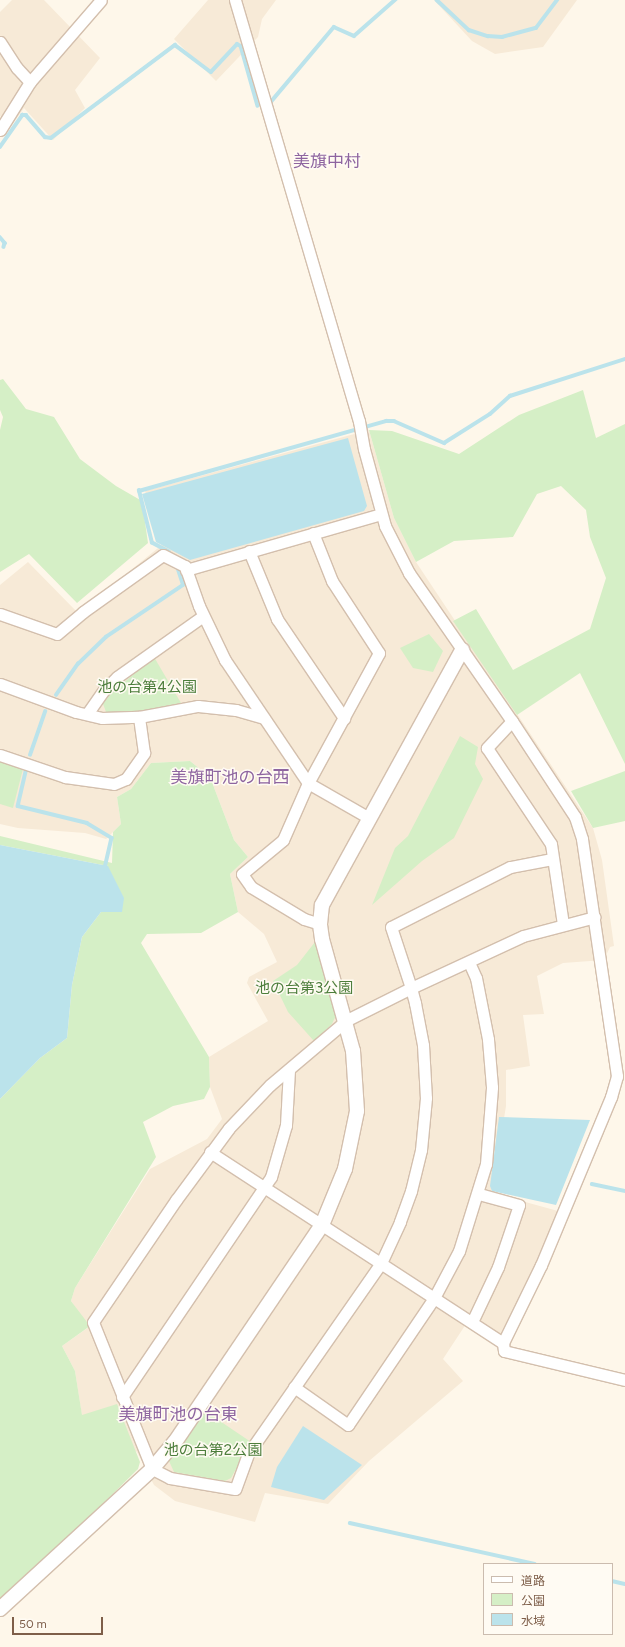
<!DOCTYPE html>
<meta charset="utf-8">
<style>
body{margin:0}
#map{position:relative;width:625px;height:1647px;overflow:hidden;background:#fef7ea;font-family:Figtree,"Noto Sans JP",sans-serif}
div>[style]{position:absolute}
.residential>*{inset:0;background:#f7ead7}
.green>*{inset:0;background:#d5efc6}
.water>*{inset:0;background:#bbe3eb}
.stream>*{height:3.5px;margin:-1.75px;padding:0 1.75px;transform-origin:1.75px;border-radius:1.75px;background:#bbe3eb}
.roads{filter:drop-shadow(1px 0 #d3bfad) drop-shadow(-1px 0 #d3bfad) drop-shadow(0 1px #d3bfad) drop-shadow(0 -1px #d3bfad)}
.minor>*{height:11px;margin:-5.5px;padding:0 5.5px;transform-origin:5.5px;border-radius:5.5px;background:#fff}
.tertiary>*{height:14px;margin:-7px;padding:0 7px;transform-origin:7px;border-radius:7px;background:#fff}
span{translate:-50% -50%;white-space:nowrap;text-align:center;line-height:1.15;-webkit-text-stroke:3px #fffbf3;paint-order:stroke}
.park-label{font-size:15px;color:#4d7e3c}
.quarter-label{font-size:17px;color:#8e65a0}
.legend{position:absolute;left:483px;top:1563px;width:130px;height:72px;box-sizing:border-box;background:#fffbf3;border:1px solid #cbbcaf;margin:0;padding:5px 7px;list-style:none;font-size:12px;color:#7e5e49}
.legend li{display:flex;align-items:center;gap:8px;height:20px}
.legend b{width:20px;border:1px solid #cbbcaf}
.scale{position:absolute;left:12px;top:1617px;width:91px;height:18px;box-sizing:border-box;border:2px solid #7e5e49;border-top:0;padding-left:5px;font-size:12px;line-height:14px;white-space:nowrap;color:#7e5e49;-webkit-text-stroke:3px #fffbf3;paint-order:stroke}
</style>
<div id="map">
<div class="residential">
<div style="clip-path:polygon(12px 0,44px 0,100px 58px,75px 90px,85px 108px,53px 140px,24px 108px,12px 125px,0 116px,0 12px)"></div>
<div style="clip-path:polygon(208px 0,276px 0,262px 19px,258px 37px,216px 81px,174px 39px)"></div>
<div style="clip-path:polygon(434px 0,577px 0,543px 47px,495px 54px,472px 41px)"></div>
<div style="clip-path:polygon(369px 430px,394px 518px,416px 562px,593px 828px,602px 860px,614px 946px,610px 947px,604px 960px,563px 963px,537px 976px,544px 1014px,523px 1015px,530px 1066px,506px 1070px,506px 1106px,493px 1187px,496px 1194px,558px 1211px,513px 1319px,494px 1343px,466px 1324px,443px 1359px,463px 1381px,369px 1461px,328px 1504px,265px 1493px,255px 1522px,175px 1501px,154px 1485px,137px 1452px,82px 1416px,75px 1371px,62px 1346px,89px 1327px,71px 1301px,75px 1288px,150px 1169px,207px 1139px,222px 1119px,210px 1087px,209px 1057px,268px 1021px,247px 983px,249px 977px,277px 962px,264px 934px,238px 912px,230px 874px,248px 857px,234px 840px,210px 777px,190px 761px,151px 763px,131px 789px,117px 797px,121px 824px,106px 839px,85px 833px,18px 828px,0 824px,0 585px,28px 562px,78px 613px,163px 544px,145px 491px)"></div>
</div>
<div class="green">
<div style="clip-path:polygon(3px 379px,26px 409px,54px 417px,80px 459px,116px 486px,142px 501px,148px 543px,77px 603px,29px 554px,0 572px,0 430px,3px 417px,0 410px,0 380px)"></div>
<div style="clip-path:polygon(583px 390px,596px 438px,625px 424px,625px 764px,580px 673px,517px 715px,453px 621px,476px 609px,513px 670px,590px 629px,606px 578px,590px 537px,586px 510px,561px 486px,537px 494px,513px 537px,454px 541px,416px 562px,394px 518px,369px 430px,392px 431px,459px 454px,519px 415px)"></div>
<div style="clip-path:polygon(429px 634px,443px 651px,433px 672px,413px 668px,400px 648px)"></div>
<div style="clip-path:polygon(154px 657px,181px 703px,135px 712px,106px 712px,102px 701px)"></div>
<div style="clip-path:polygon(460px 736px,478px 747px,475px 764px,483px 779px,454px 838px,422px 861px,372px 905px,395px 848px,408px 836px)"></div>
<div style="clip-path:polygon(0 760px,23px 769px,13px 808px,0 804px)"></div>
<div style="clip-path:polygon(190px 761px,210px 777px,234px 840px,248px 857px,230px 874px,238px 912px,201px 933px,147px 934px,141px 943px,209px 1057px,210px 1087px,204px 1099px,173px 1106px,143px 1122px,156px 1157px,75px 1288px,71px 1301px,90px 1326px,62px 1346px,75px 1371px,82px 1415px,117px 1404px,140px 1462px,138px 1469px,0 1605px,0 1099px,40px 1058px,67px 1038px,72px 985px,82px 937px,101px 912px,108px 866px,0 845px,0 836px,112px 863px,113px 832px,121px 824px,117px 797px,131px 789px,151px 763px)"></div>
<div style="clip-path:polygon(625px 771px,625px 821px,593px 828px,571px 791px)"></div>
<div style="clip-path:polygon(315px 942px,337px 1013px,332px 1024px,314px 1041px,288px 1012px,273px 981px,297px 965px)"></div>
<div style="clip-path:polygon(205px 1411px,251px 1442px,231px 1478px,225px 1481px,174px 1472px,169px 1461px)"></div>
</div>
<div class="water">
<div style="clip-path:polygon(348px 438px,367px 506px,364px 511px,190px 560px,156px 542px,142px 494px)"></div>
<div style="clip-path:polygon(0 845px,108px 866px,124px 898px,122px 912px,101px 912px,82px 937px,72px 985px,67px 1038px,40px 1058px,0 1099px)"></div>
<div style="clip-path:polygon(499px 1117px,590px 1120px,556px 1205px,492px 1191px,490px 1186px)"></div>
<div style="clip-path:polygon(303px 1426px,362px 1465px,324px 1500px,271px 1487px,277px 1467px)"></div>
</div>
<div class="stream">
<div style="left:437px;top:0;width:44px;rotate:43.2deg"></div>
<div style="left:469px;top:30px;width:20px;rotate:18deg"></div>
<div style="left:488px;top:36px;width:14px;rotate:4deg"></div>
<div style="left:502px;top:37px;width:35px;rotate:-15deg"></div>
<div style="left:536px;top:28px;width:35px;rotate:-53deg"></div>
<div style="left:270px;top:103px;width:99px;rotate:-49.9deg"></div>
<div style="left:334px;top:27px;width:22px;rotate:24deg"></div>
<div style="left:354px;top:36px;width:55px;rotate:-41.3deg"></div>
<div style="left:0;top:147px;width:39px;rotate:-55deg"></div>
<div style="left:22px;top:115px;width:4px"></div>
<div style="left:26px;top:115px;width:29px;rotate:49deg"></div>
<div style="left:45px;top:137px;width:6px;rotate:9deg"></div>
<div style="left:51px;top:138px;width:155px;rotate:-36.9deg"></div>
<div style="left:175px;top:45px;width:45px;rotate:36.9deg"></div>
<div style="left:211px;top:72px;width:38px;rotate:-47deg"></div>
<div style="left:237px;top:44px;width:4px;rotate:27deg"></div>
<div style="left:241px;top:46px;width:62px;rotate:74.2deg"></div>
<div style="left:0;top:237px;width:8px;rotate:50deg"></div>
<div style="left:5px;top:243px;width:4px;rotate:104deg"></div>
<div style="left:169px;top:552px;width:19px;rotate:-152deg"></div>
<div style="left:152px;top:543px;width:54px;rotate:-104deg"></div>
<div style="left:139px;top:491px;width:257px;rotate:-15.8deg"></div>
<div style="left:386px;top:421px;width:8px"></div>
<div style="left:394px;top:421px;width:55px;rotate:23.7deg"></div>
<div style="left:444px;top:443px;width:54px;rotate:-32.2deg"></div>
<div style="left:490px;top:414px;width:27px;rotate:-42deg"></div>
<div style="left:510px;top:396px;width:121px;rotate:-17.8deg"></div>
<div style="left:56px;top:695px;width:38px;rotate:-55deg"></div>
<div style="left:78px;top:664px;width:39px;rotate:-44deg"></div>
<div style="left:106px;top:637px;width:93px;rotate:-34deg"></div>
<div style="left:183px;top:585px;width:22px;rotate:-108deg"></div>
<div style="left:30px;top:755px;width:46px;rotate:-70.8deg"></div>
<div style="left:26px;top:772px;width:35px;rotate:103deg"></div>
<div style="left:18px;top:806px;width:71px;rotate:13.8deg"></div>
<div style="left:87px;top:823px;width:29px;rotate:31deg"></div>
<div style="left:112px;top:838px;width:31px;rotate:103deg"></div>
<div style="left:592px;top:1184px;width:34px;rotate:12deg"></div>
<div style="left:350px;top:1523px;width:189px;rotate:12.5deg"></div>
<div style="left:612px;top:1581px;width:13px;rotate:13deg"></div>
</div>
<div class="roads">
<div class="minor">
<div style="left:235px;top:0;width:439px;rotate:73.6deg"></div>
<div style="left:359px;top:421px;width:28px;rotate:80deg"></div>
<div style="left:364px;top:449px;width:80px;rotate:74.7deg"></div>
<div style="left:385px;top:526px;width:53px;rotate:62.9deg"></div>
<div style="left:409px;top:573px;width:180px;rotate:55.2deg"></div>
<div style="left:512px;top:721px;width:115px;rotate:56.7deg"></div>
<div style="left:575px;top:817px;width:23px;rotate:72deg"></div>
<div style="left:582px;top:839px;width:240px;rotate:81.6deg"></div>
<div style="left:617px;top:1076px;width:22px;rotate:106deg"></div>
<div style="left:611px;top:1097px;width:182px;rotate:112.6deg"></div>
<div style="left:541px;top:1265px;width:87px;rotate:116deg"></div>
<div style="left:503px;top:1343px;width:8px;rotate:83deg"></div>
<div style="left:504px;top:1351px;width:124px;rotate:13.5deg"></div>
<div style="left:0;top:42px;width:31px;rotate:57deg"></div>
<div style="left:17px;top:68px;width:19px;rotate:47deg"></div>
<div style="left:0;top:130px;width:57px;rotate:-58deg"></div>
<div style="left:30px;top:82px;width:108px;rotate:-49.1deg"></div>
<div style="left:313px;top:533px;width:52px;rotate:68.4deg"></div>
<div style="left:332px;top:581px;width:86px;rotate:56.9deg"></div>
<div style="left:379px;top:653px;width:148px;rotate:118.6deg"></div>
<div style="left:308px;top:783px;width:62px;rotate:113.7deg"></div>
<div style="left:283px;top:840px;width:53px;rotate:140.3deg"></div>
<div style="left:242px;top:874px;width:16px;rotate:55deg"></div>
<div style="left:251px;top:887px;width:62px;rotate:31.1deg"></div>
<div style="left:304px;top:919px;width:17px;rotate:17deg"></div>
<div style="left:249px;top:551px;width:74px;rotate:67.6deg"></div>
<div style="left:277px;top:619px;width:120px;rotate:55.9deg"></div>
<div style="left:186px;top:570px;width:203px;rotate:-16deg"></div>
<div style="left:0;top:614px;width:60px;rotate:19.3deg"></div>
<div style="left:57px;top:634px;width:34px;rotate:-40deg"></div>
<div style="left:83px;top:612px;width:98px;rotate:-35.5deg"></div>
<div style="left:163px;top:555px;width:25px;rotate:27deg"></div>
<div style="left:185px;top:566px;width:42px;rotate:70.7deg"></div>
<div style="left:199px;top:606px;width:60px;rotate:64.3deg"></div>
<div style="left:225px;top:660px;width:148px;rotate:56deg"></div>
<div style="left:308px;top:783px;width:70px;rotate:29.8deg"></div>
<div style="left:0;top:684px;width:81px;rotate:20.2deg"></div>
<div style="left:76px;top:712px;width:27px;rotate:13deg"></div>
<div style="left:102px;top:718px;width:37px;rotate:-2deg"></div>
<div style="left:139px;top:717px;width:60px;rotate:-10.6deg"></div>
<div style="left:198px;top:706px;width:38px;rotate:6deg"></div>
<div style="left:236px;top:710px;width:29px;rotate:16deg"></div>
<div style="left:87px;top:714px;width:29px;rotate:-55deg"></div>
<div style="left:104px;top:690px;width:18px;rotate:-45deg"></div>
<div style="left:117px;top:677px;width:105px;rotate:-35.3deg"></div>
<div style="left:512px;top:721px;width:37px;rotate:133deg"></div>
<div style="left:487px;top:748px;width:115px;rotate:56.3deg"></div>
<div style="left:551px;top:844px;width:81px;rotate:81.5deg"></div>
<div style="left:0;top:755px;width:69px;rotate:18.7deg"></div>
<div style="left:65px;top:777px;width:49px;rotate:8.1deg"></div>
<div style="left:114px;top:784px;width:13px;rotate:-23deg"></div>
<div style="left:126px;top:779px;width:32px;rotate:-55deg"></div>
<div style="left:144px;top:753px;width:36px;rotate:-98deg"></div>
<div style="left:552px;top:859px;width:43px;rotate:169.2deg"></div>
<div style="left:510px;top:867px;width:133px;rotate:153.2deg"></div>
<div style="left:391px;top:927px;width:64px;rotate:71.8deg"></div>
<div style="left:411px;top:988px;width:16px;rotate:75deg"></div>
<div style="left:415px;top:1003px;width:43px;rotate:79.2deg"></div>
<div style="left:423px;top:1045px;width:53px;rotate:86.8deg"></div>
<div style="left:426px;top:1098px;width:52px;rotate:95.5deg"></div>
<div style="left:421px;top:1150px;width:42px;rotate:103.7deg"></div>
<div style="left:411px;top:1191px;width:33px;rotate:110deg"></div>
<div style="left:400px;top:1222px;width:45px;rotate:114.9deg"></div>
<div style="left:381px;top:1263px;width:233px;rotate:124.9deg"></div>
<div style="left:248px;top:1454px;width:37px;rotate:110deg"></div>
<div style="left:235px;top:1489px;width:66px;rotate:-170.4deg"></div>
<div style="left:170px;top:1478px;width:20px;rotate:-153deg"></div>
<div style="left:152px;top:1469px;width:158px;rotate:-111.9deg"></div>
<div style="left:93px;top:1322px;width:148px;rotate:-55.8deg"></div>
<div style="left:176px;top:1200px;width:89px;rotate:-53.6deg"></div>
<div style="left:229px;top:1128px;width:59px;rotate:-46.4deg"></div>
<div style="left:270px;top:1085px;width:101px;rotate:-40.2deg"></div>
<div style="left:347px;top:1020px;width:72px;rotate:-26.6deg"></div>
<div style="left:411px;top:988px;width:123px;rotate:-24.9deg"></div>
<div style="left:523px;top:936px;width:74px;rotate:-14.8deg"></div>
<div style="left:210px;top:1152px;width:350px;rotate:33.1deg"></div>
<div style="left:472px;top:1322px;width:61px;rotate:-64.7deg"></div>
<div style="left:498px;top:1267px;width:65px;rotate:-71.3deg"></div>
<div style="left:519px;top:1205px;width:41px;rotate:-164.6deg"></div>
<div style="left:294px;top:1387px;width:66px;rotate:35.1deg"></div>
<div style="left:348px;top:1425px;width:153px;rotate:-55.9deg"></div>
<div style="left:434px;top:1298px;width:53px;rotate:-62deg"></div>
<div style="left:459px;top:1251px;width:91px;rotate:-72.8deg"></div>
<div style="left:486px;top:1164px;width:77px;rotate:-85.5deg"></div>
<div style="left:492px;top:1087px;width:48px;rotate:-94.8deg"></div>
<div style="left:488px;top:1039px;width:62px;rotate:-101.1deg"></div>
<div style="left:476px;top:978px;width:17px;rotate:-114deg"></div>
<div style="left:122px;top:1397px;width:266px;rotate:-55.9deg"></div>
<div style="left:271px;top:1177px;width:54px;rotate:-73.9deg"></div>
<div style="left:286px;top:1125px;width:55px;rotate:-86.9deg"></div>
</div>
<div class="tertiary">
<div style="left:0;top:1609px;width:207px;rotate:-42.6deg"></div>
<div style="left:152px;top:1469px;width:35px;rotate:-50deg"></div>
<div style="left:175px;top:1442px;width:262px;rotate:-55.9deg"></div>
<div style="left:322px;top:1225px;width:61px;rotate:-67.7deg"></div>
<div style="left:345px;top:1169px;width:59px;rotate:-78.3deg"></div>
<div style="left:357px;top:1111px;width:60px;rotate:-93.8deg"></div>
<div style="left:353px;top:1051px;width:116px;rotate:-105.5deg"></div>
<div style="left:322px;top:939px;width:15px;rotate:-98deg"></div>
<div style="left:320px;top:924px;width:19px;rotate:-84deg"></div>
<div style="left:322px;top:905px;width:291px;rotate:-61.2deg"></div>
</div>
</div>
<div class="park-label">
<span style="left:147px;top:688px">池の台第4公園</span>
<span style="left:304px;top:989px">池の台第3公園</span>
<span style="left:213px;top:1451px">池の台第2公園</span>
</div>
<div class="quarter-label">
<span style="left:327px;top:162px">美旗中村</span>
<span style="left:230px;top:778px">美旗町池の台西</span>
<span style="left:178px;top:1415px">美旗町池の台東</span>
</div>
<ul class="legend">
<li><b style="height:5px;background:#fff"></b>道路</li>
<li><b style="height:11px;background:#d5efc6"></b>公園</li>
<li><b style="height:11px;background:#bbe3eb"></b>水域</li>
</ul>
<div class="scale">50 m</div>
</div>
